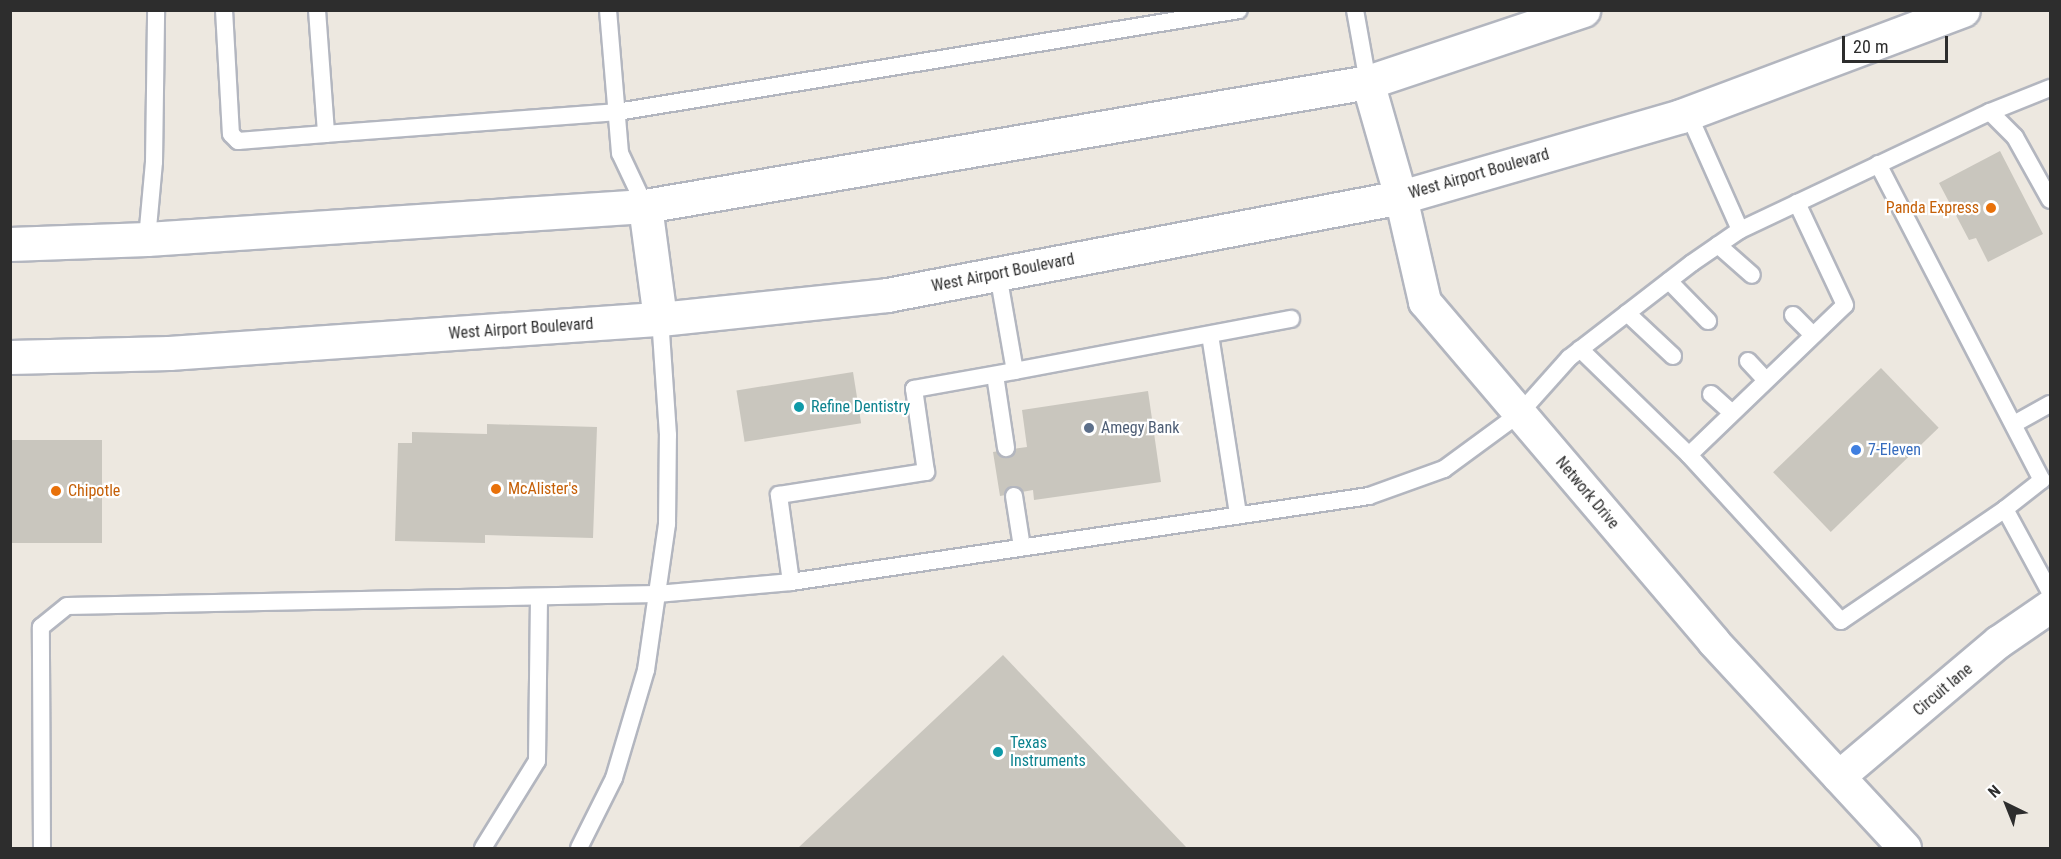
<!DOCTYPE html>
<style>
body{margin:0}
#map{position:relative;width:2061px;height:859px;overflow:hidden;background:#ede8e0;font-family:"Roboto Condensed",sans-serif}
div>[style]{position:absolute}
.building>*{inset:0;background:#c9c6be;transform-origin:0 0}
.roads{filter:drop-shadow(2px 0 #b3b6bf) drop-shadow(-2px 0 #b3b6bf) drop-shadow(0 2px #b3b6bf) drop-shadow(0 -2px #b3b6bf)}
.service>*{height:16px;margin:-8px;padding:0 8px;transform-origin:8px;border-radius:8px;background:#fff}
.minor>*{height:32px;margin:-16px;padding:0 16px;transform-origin:16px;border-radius:16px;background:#fff}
.secondary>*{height:33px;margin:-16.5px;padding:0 16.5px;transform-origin:16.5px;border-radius:16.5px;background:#fff}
.dots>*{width:16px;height:16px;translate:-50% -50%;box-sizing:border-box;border:3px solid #fff;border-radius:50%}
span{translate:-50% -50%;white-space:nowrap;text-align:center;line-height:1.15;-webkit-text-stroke:4.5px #fff;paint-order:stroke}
.street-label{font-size:16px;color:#2d2d2d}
.food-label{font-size:16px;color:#c56008}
.right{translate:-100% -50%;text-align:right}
.left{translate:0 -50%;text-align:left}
.culture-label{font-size:16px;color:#0d838f}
.service-label{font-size:16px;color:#4e5e75}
.shop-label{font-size:16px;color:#366cbe}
.frame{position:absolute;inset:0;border:12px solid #2d2d2d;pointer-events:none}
.north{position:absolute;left:1977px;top:775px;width:60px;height:60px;-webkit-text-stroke:4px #fff;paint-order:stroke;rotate:317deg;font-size:16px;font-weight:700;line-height:24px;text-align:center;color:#2d2d2d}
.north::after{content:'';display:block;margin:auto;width:21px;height:27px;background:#2d2d2d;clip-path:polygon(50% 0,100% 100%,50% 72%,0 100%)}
.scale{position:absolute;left:1842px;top:36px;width:106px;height:27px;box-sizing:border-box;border:3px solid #2d2d2d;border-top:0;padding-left:8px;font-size:18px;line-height:21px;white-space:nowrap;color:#2d2d2d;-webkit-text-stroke:4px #fff;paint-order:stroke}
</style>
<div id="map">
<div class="building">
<div style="clip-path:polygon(2000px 151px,2043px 234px,1988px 262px,1976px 238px,1969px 240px,1939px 183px)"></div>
<div style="left:1881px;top:368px;width:83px;height:150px;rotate:46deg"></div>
<div style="left:853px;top:372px;width:52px;height:118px;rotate:81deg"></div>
<div style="clip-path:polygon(1148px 391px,1161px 482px,1034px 500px,1033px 490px,1000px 496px,993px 452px,1027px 447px,1022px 410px)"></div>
<div style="clip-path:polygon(487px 424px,597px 427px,593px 538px,485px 535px,485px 543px,395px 541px,398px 443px,412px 443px,412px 432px,487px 434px)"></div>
<div style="left:10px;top:440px;width:92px;height:103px"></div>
<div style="clip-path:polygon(1003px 655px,1187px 848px,798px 848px)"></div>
</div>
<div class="roads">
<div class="service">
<div style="left:224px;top:10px;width:124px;rotate:86.8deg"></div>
<div style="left:231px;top:134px;width:10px;rotate:45deg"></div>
<div style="left:238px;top:141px;width:88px;rotate:-4.5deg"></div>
<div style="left:317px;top:10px;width:124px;rotate:85.8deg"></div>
<div style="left:326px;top:134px;width:292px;rotate:-4.3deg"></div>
<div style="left:617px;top:112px;width:630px;rotate:-9.31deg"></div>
<div style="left:608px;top:10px;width:144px;rotate:85.2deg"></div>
<div style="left:620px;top:153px;width:59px;rotate:64.7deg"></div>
<div style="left:1355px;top:10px;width:73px;rotate:79.8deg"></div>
<div style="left:1990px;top:112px;width:35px;rotate:45deg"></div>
<div style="left:2015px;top:137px;width:72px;rotate:60.9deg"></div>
<div style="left:1688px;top:113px;width:128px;rotate:66deg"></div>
<div style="left:1878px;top:164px;width:356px;rotate:62.6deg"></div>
<div style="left:2042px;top:480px;width:47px;rotate:141.9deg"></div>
<div style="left:2005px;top:509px;width:94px;rotate:61.5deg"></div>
<div style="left:147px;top:239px;width:77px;rotate:-84.8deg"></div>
<div style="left:154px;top:162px;width:152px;rotate:-89.2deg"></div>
<div style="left:1718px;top:245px;width:45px;rotate:41.4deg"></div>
<div style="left:998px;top:274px;width:98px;rotate:80.1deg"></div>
<div style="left:1015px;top:371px;width:281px;rotate:-10.7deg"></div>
<div style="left:1669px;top:281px;width:56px;rotate:45.7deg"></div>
<div style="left:1627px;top:313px;width:63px;rotate:43.1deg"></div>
<div style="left:1793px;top:315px;width:28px;rotate:45deg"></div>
<div style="left:1210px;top:335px;width:181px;rotate:81.1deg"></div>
<div style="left:1580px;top:349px;width:152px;rotate:44.2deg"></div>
<div style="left:1689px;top:455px;width:225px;rotate:47.5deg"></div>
<div style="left:1841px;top:621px;width:199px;rotate:-34.3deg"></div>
<div style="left:1748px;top:361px;width:26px;rotate:47deg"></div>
<div style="left:995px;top:375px;width:74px;rotate:81.4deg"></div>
<div style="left:1711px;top:394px;width:28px;rotate:42deg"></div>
<div style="left:2014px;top:424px;width:41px;rotate:-29.1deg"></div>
<div style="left:1689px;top:455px;width:216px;rotate:-43.9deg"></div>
<div style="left:1845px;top:305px;width:113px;rotate:-115.2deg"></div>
<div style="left:1014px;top:496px;width:52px;rotate:81.1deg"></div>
<div style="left:791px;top:582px;width:88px;rotate:-97.9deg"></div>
<div style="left:779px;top:495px;width:149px;rotate:-8.9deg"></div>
<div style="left:926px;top:472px;width:84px;rotate:-98.2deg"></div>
<div style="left:914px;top:389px;width:103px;rotate:-10.1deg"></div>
<div style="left:42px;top:848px;width:221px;rotate:-90.3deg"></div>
<div style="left:41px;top:627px;width:33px;rotate:-39deg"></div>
<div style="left:67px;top:606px;width:590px;rotate:-1.17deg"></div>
<div style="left:657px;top:594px;width:135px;rotate:-5.1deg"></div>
<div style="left:791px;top:582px;width:584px;rotate:-8.46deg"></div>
<div style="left:1369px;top:496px;width:80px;rotate:-19.8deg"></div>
<div style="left:1444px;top:469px;width:93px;rotate:-36.3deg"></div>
<div style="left:1519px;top:414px;width:75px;rotate:-48.2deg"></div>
<div style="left:1569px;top:358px;width:155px;rotate:-37.7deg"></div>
<div style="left:1692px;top:263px;width:58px;rotate:-34.5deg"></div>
<div style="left:1740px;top:230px;width:276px;rotate:-25.3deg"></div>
<div style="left:1990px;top:112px;width:65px;rotate:-21.8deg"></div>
<div style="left:483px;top:848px;width:102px;rotate:-58.2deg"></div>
<div style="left:537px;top:761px;width:164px;rotate:-89.3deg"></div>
<div style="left:579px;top:848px;width:78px;rotate:-63.4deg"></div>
<div style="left:614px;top:778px;width:113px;rotate:-73.5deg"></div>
<div style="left:646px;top:670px;width:148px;rotate:-81.8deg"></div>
<div style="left:667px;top:524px;width:89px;rotate:-89.4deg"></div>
<div style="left:668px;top:435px;width:116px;rotate:-93.9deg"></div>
</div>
<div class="minor">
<div style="left:1368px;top:82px;width:120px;rotate:74deg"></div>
<div style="left:1401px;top:197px;width:108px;rotate:77.1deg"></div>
<div style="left:1425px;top:302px;width:446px;rotate:49.6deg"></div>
<div style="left:1714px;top:642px;width:281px;rotate:47.2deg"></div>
<div style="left:1839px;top:777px;width:209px;rotate:-40.2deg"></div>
<div style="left:1999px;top:642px;width:62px;rotate:-34.5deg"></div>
</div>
<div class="secondary">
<div style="left:645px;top:206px;width:114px;rotate:82.4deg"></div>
<div style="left:10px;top:244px;width:137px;rotate:-2.1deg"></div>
<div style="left:147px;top:239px;width:499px;rotate:-3.8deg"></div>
<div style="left:645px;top:206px;width:734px;rotate:-9.73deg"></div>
<div style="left:1368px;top:82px;width:227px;rotate:-18.5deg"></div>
<div style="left:10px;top:357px;width:159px;rotate:-1.4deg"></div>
<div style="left:169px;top:353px;width:492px;rotate:-4deg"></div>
<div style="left:660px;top:319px;width:228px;rotate:-6deg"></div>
<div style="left:887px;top:295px;width:523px;rotate:-10.79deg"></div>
<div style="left:1401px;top:197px;width:291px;rotate:-16.1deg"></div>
<div style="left:1681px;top:116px;width:301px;rotate:-20.6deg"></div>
</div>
</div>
<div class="dots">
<div style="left:1991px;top:208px;background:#e8710a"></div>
<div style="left:799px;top:407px;background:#0f9aa8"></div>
<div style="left:1089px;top:428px;background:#5c6f8a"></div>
<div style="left:1856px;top:450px;background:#3f7fe0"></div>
<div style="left:496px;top:489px;background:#e8710a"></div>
<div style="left:56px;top:491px;background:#e8710a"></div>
<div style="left:998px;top:752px;background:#0f9aa8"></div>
</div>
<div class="street-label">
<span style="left:1479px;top:174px;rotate:-16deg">West Airport Boulevard</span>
<span style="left:1003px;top:273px;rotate:-11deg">West Airport Boulevard</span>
<span style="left:521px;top:329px;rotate:-4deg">West Airport Boulevard</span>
<span style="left:1587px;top:493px;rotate:50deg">Network Drive</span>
<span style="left:1943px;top:690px;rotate:-40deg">Circuit lane</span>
</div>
<div class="food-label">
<span class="right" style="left:1979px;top:208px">Panda Express</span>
<span class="left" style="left:508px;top:489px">McAlister's</span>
<span class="left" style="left:68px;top:491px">Chipotle</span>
</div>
<div class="culture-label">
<span class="left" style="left:811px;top:407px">Refine Dentistry</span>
<span class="left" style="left:1010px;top:752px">Texas<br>Instruments</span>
</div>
<div class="service-label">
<span class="left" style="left:1101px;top:428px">Amegy Bank</span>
</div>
<div class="shop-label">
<span class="left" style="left:1868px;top:450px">7-Eleven</span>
</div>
<div class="frame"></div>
<div class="north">N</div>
<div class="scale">20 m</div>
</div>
